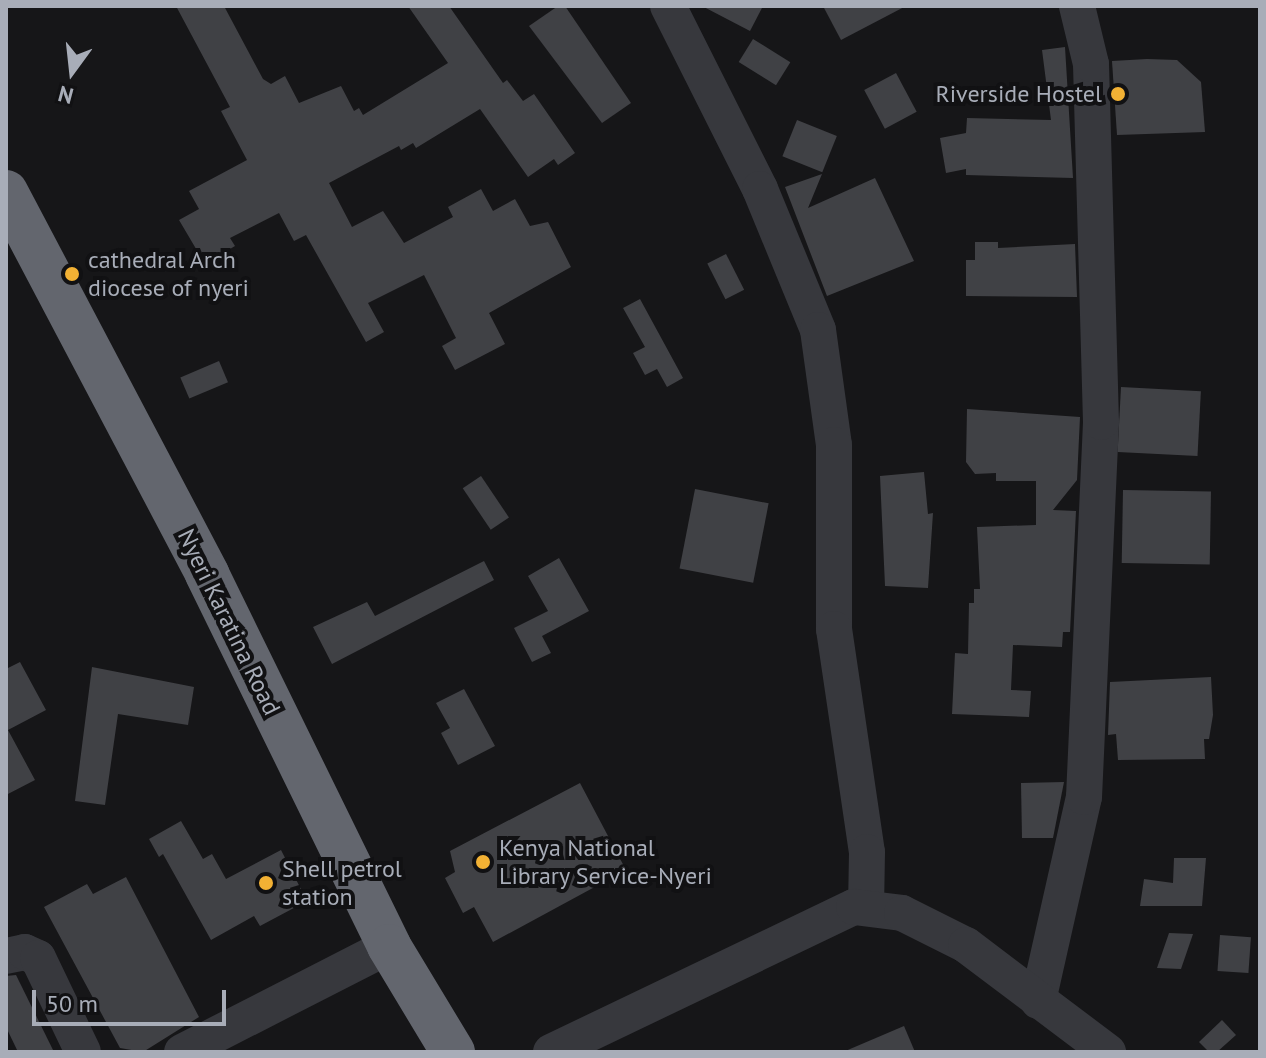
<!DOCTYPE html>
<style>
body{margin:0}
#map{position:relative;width:1266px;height:1058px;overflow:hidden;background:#161618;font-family:"PT Sans",sans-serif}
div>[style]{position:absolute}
.building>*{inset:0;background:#404145;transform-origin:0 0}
.minor>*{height:36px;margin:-18px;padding:0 18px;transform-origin:18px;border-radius:18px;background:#37383d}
.highway>*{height:44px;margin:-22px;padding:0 22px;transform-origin:22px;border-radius:22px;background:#63666e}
.dots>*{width:22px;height:22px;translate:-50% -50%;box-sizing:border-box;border:4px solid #111113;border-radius:50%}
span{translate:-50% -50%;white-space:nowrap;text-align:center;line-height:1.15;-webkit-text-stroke:8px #111113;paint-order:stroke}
.poi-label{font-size:24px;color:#a8adb8}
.right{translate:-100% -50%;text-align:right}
.left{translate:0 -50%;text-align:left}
.street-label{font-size:24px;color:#a8adb8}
.frame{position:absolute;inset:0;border:8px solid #a8adb8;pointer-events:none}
.north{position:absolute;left:32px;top:32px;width:80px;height:80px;-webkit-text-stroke:6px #111113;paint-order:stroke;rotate:195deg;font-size:22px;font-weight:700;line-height:32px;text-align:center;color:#a8adb8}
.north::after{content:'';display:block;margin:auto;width:28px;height:36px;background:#a8adb8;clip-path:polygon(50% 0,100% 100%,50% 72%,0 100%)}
.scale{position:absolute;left:32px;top:990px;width:194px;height:36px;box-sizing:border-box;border:4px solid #a8adb8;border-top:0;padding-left:10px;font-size:24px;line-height:28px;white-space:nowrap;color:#a8adb8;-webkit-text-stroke:6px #111113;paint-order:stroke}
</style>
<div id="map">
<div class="building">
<div style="clip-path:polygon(176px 6px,224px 6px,263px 79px,271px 84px,285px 76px,299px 103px,341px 86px,354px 111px,359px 108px,363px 115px,448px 63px,408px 6px,449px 6px,503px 83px,507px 80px,523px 101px,534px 94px,575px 153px,558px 165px,554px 159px,528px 177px,480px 109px,416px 148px,413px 143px,401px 150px,399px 146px,329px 183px,352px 227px,383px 211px,404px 243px,453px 217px,448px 207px,481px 189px,493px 211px,515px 199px,530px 226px,548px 222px,571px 267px,489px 313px,505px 344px,455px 370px,442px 346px,456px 338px,424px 275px,368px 303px,384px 332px,366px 342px,306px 235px,294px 241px,279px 213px,230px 238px,235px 246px,205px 264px,179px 220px,199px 209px,189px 191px,247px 160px,221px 111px,230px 107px)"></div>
<div style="clip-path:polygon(558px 6px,565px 6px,631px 103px,602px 123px,529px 26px)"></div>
<div style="clip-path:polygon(702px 6px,763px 6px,750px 31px)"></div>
<div style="clip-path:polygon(823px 6px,906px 6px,841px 40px)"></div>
<div style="left:753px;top:39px;width:44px;height:27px;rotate:32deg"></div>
<div style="clip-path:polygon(1065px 47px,1073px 178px,966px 175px,966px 169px,946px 173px,940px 138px,966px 133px,967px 118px,1051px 120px,1042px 50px)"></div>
<div style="clip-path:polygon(1147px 59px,1177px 60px,1201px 82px,1205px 132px,1117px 135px,1112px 61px)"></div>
<div style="left:896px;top:73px;width:44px;height:36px;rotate:62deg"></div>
<div style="left:797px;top:120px;width:43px;height:39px;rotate:22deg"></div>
<div style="clip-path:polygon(822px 174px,808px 208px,875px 178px,914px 261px,827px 296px,785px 187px)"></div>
<div style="clip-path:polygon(975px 242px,998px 242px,998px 248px,1075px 244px,1077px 297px,966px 296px,966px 260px,975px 260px)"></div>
<div style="left:726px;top:254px;width:40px;height:21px;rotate:63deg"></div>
<div style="clip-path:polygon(640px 299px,683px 378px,667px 387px,657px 369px,645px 375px,633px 353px,645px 347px,623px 308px)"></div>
<div style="left:219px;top:361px;width:23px;height:42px;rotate:67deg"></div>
<div style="left:1121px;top:387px;width:80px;height:65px;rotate:3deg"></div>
<div style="clip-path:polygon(967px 409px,1080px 417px,1077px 480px,1053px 510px,1076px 511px,1070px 632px,1063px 632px,1062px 647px,1013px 645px,1011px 690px,1031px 691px,1029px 717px,952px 714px,955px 653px,968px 654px,969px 603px,974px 603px,974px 589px,980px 589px,977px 527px,1036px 525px,1036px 481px,996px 481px,996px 473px,975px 474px,966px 462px)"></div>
<div style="clip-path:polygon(924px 472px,928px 514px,933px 513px,928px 588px,885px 586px,880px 476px)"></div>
<div style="left:481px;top:476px;width:50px;height:22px;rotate:56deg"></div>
<div style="left:695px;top:489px;width:75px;height:81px;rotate:11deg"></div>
<div style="left:1123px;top:490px;width:88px;height:73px;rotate:1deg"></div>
<div style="clip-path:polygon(559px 558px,589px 611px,542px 636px,551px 653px,532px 662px,514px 628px,548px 611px,528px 576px)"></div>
<div style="clip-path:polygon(484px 561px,494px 580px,332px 664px,313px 627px,367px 602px,375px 616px)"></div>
<div style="clip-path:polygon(20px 662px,46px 710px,8px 730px,35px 780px,6px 795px,6px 669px)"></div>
<div style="clip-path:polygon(92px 667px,194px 687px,188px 725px,118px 714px,105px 805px,75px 801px)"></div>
<div style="clip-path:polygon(1211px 677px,1213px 715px,1209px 739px,1204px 739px,1205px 759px,1118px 760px,1116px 734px,1108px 735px,1110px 682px)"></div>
<div style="clip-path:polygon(464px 689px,495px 746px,458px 765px,441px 733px,450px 728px,436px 703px)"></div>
<div style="clip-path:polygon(1064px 782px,1053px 838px,1022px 838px,1021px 783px)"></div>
<div style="clip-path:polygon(580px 783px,626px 870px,493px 942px,474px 907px,463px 913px,445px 878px,455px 872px,450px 851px)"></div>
<div style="clip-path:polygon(181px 821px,203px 859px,212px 854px,226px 879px,281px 850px,307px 901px,260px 926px,254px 916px,211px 940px,163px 854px,159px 857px,149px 839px)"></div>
<div style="clip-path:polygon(1174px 858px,1206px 858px,1202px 906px,1140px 906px,1144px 879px,1173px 883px)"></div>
<div style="clip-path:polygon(126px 877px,199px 1017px,143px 1052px,120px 1048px,44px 907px,87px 884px,93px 894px)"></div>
<div style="clip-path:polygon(1169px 933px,1193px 934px,1181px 969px,1157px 968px)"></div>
<div style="left:1220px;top:935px;width:31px;height:36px;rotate:4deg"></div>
<div style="clip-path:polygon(16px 975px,54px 1052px,18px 1052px,6px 1027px,6px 976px)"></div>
<div style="clip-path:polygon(1222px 1020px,1236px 1035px,1217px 1052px,1209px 1052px,1199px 1042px)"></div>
<div style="clip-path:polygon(904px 1026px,915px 1052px,843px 1052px)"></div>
</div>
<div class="minor">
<div style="left:668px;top:6px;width:205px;rotate:63.3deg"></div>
<div style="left:760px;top:189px;width:152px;rotate:67.6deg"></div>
<div style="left:818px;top:330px;width:116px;rotate:82.1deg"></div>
<div style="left:834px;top:445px;width:184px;rotate:90deg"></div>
<div style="left:834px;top:629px;width:225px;rotate:81.6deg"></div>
<div style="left:867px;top:852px;width:56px;rotate:91deg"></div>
<div style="left:6px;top:956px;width:19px;rotate:-12deg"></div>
<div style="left:25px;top:952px;width:14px;rotate:25deg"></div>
<div style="left:38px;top:958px;width:104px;rotate:64.4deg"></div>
<div style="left:1038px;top:1001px;width:209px;rotate:-77.3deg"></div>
<div style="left:1084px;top:797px;width:375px;rotate:-87.4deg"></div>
<div style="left:1101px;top:422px;width:358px;rotate:-91.6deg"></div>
<div style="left:1091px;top:64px;width:60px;rotate:-103.6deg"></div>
<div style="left:182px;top:1052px;width:233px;rotate:-27.1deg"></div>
<div style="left:551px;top:1052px;width:336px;rotate:-25.6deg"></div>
<div style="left:854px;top:907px;width:48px;rotate:7.1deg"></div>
<div style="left:902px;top:913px;width:72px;rotate:26.6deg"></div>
<div style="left:966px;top:945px;width:178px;rotate:37deg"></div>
</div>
<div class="highway">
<div style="left:6px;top:192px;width:432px;rotate:62.2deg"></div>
<div style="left:207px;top:574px;width:414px;rotate:63.9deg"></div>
<div style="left:389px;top:946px;width:124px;rotate:58.9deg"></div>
</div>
<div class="dots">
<div style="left:1118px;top:94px;background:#f2b134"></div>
<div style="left:72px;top:274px;background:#f2b134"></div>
<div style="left:483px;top:862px;background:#f2b134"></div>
<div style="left:266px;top:883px;background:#f2b134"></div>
</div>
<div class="poi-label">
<span class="right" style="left:1102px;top:94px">Riverside Hostel</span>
<span class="left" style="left:88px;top:274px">cathedral Arch<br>diocese of nyeri</span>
<span class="left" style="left:499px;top:862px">Kenya National<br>Library Service-Nyeri</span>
<span class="left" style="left:282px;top:883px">Shell petrol<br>station</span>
</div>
<div class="street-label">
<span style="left:229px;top:622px;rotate:64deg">Nyeri Karatina Road</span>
</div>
<div class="frame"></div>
<div class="north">N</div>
<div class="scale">50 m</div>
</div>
